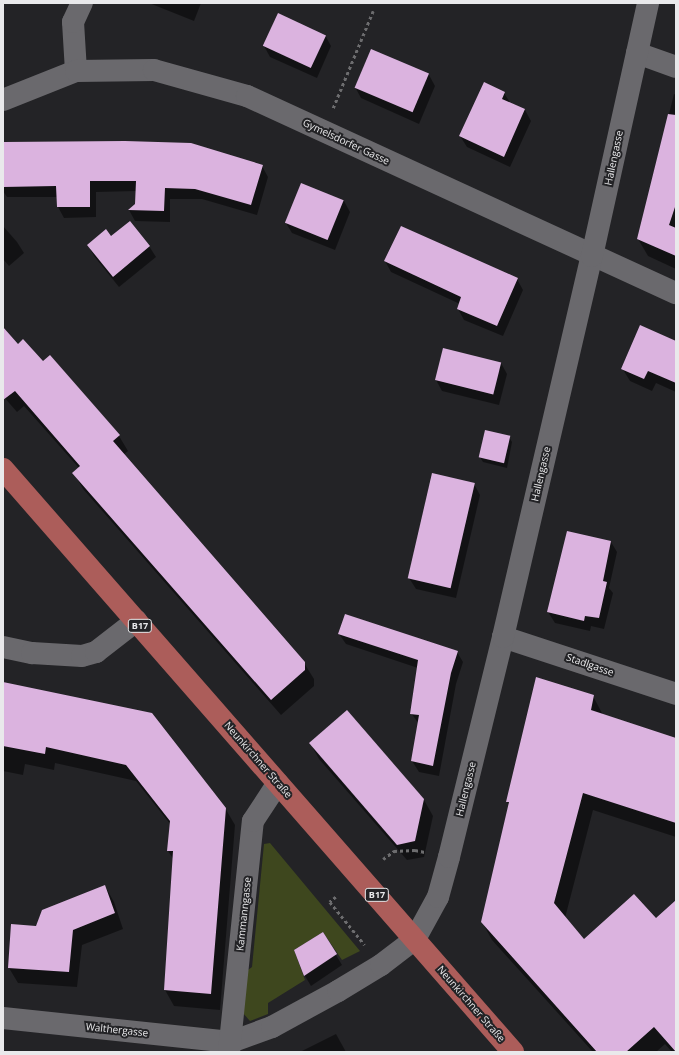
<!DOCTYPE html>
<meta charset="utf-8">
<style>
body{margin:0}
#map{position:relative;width:679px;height:1055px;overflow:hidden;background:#232326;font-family:"Open Sans",sans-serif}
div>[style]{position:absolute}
.green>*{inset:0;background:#3e471e}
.shadow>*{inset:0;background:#0007}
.building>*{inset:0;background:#dbb3df;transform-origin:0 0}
.path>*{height:2.5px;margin-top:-1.25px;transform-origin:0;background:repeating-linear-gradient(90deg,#6d6d6f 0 3px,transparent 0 6px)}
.minor>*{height:22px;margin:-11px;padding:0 11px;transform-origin:11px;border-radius:11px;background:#6a696d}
.major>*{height:22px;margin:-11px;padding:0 11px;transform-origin:11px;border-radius:11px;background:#ac5d5a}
span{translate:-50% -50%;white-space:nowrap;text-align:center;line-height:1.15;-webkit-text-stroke:4px #232326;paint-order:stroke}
.shield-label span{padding:1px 3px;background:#232326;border:1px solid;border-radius:3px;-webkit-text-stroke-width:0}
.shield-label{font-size:9px;color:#e9e9eb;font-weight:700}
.street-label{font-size:10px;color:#e9e9eb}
.frame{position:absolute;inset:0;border:4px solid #e9e9eb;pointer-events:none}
</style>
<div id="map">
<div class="green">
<div style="clip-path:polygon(270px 843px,360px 951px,342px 960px,323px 932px,294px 950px,305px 980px,268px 1003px,268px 1014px,250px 1021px,242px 1012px,244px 973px,252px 967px,264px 844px)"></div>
</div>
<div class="shadow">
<div style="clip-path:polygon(149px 3px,201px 3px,194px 21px)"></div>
<div style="clip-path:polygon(325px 35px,331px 46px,317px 78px,270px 57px,264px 46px)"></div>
<div style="clip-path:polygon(371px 50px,429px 75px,435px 86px,419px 124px,361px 98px,355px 87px)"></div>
<div style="clip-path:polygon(504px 93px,511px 104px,525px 110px,531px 121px,510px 167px,467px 147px,460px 136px)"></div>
<div style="clip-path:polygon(674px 94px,676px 95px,676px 269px,648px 256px,638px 239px)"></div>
<div style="clip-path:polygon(3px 143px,262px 166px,268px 177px,257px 215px,202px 199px,170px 199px,170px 222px,135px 221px,129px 210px,136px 204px,137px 191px,96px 192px,96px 217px,64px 218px,58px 207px,58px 197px,7px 197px,3px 191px)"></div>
<div style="clip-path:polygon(301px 184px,344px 201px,350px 212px,335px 250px,292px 233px,286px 223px)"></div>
<div style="clip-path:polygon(3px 226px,17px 242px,24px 253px,9px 266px,3px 259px)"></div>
<div style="clip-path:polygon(111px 237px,149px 246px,156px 257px,119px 287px,94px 256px,88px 245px)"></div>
<div style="clip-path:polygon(385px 261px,517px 279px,523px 290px,503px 336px,464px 320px,458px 309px,460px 304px,391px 272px)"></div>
<div style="clip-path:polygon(3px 329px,18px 345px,42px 362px,50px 356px,119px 436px,128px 451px,123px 455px,304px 663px,314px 679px,314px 686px,281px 715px,83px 489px,74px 473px,79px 468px,24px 406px,17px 412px,3px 396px)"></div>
<div style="clip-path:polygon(676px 342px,676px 392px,656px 383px,652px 391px,630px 381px,622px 368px)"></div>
<div style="clip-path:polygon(501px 363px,507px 374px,499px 405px,442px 391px,436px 380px)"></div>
<div style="clip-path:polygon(509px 437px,512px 442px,507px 468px,483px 462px,480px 457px)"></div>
<div style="clip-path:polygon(474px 484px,480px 495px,456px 598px,416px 589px,409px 578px)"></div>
<div style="clip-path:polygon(611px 542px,617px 552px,609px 588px,613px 593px,604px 629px,591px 626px,590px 631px,555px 623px,548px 612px)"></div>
<div style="clip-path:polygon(339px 634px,457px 652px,463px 662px,456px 684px,439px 776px,419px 772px,412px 761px,419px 724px,411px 713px,418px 668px,346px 644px)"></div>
<div style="clip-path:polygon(3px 684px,225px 808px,235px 825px,220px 1010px,174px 1006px,165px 990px,174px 860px,168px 851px,171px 825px,136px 781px,55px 763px,54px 770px,25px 764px,23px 775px,3px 771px)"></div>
<div style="clip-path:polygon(593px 696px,603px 715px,676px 739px,676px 837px,593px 810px,565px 918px,583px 940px,656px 919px,676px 902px,676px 1052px,672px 1052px,665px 1044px,656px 1052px,593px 1052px,492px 940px,482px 922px,509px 805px,507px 802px)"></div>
<div style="clip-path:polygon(310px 743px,424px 800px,433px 816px,424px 857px,407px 860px,319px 759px)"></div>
<div style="clip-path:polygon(105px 886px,114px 902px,123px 929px,82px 945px,77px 987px,18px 983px,9px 968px,37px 927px)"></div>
<div style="clip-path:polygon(296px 951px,336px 955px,342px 965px,311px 986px,305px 976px)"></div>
<div style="clip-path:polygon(336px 1034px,346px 1052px,300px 1052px)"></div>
</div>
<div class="building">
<div style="left:278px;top:13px;width:53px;height:36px;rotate:25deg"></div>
<div style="left:371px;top:49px;width:63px;height:42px;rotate:23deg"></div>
<div style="clip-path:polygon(484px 82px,505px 92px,502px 99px,525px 109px,504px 157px,459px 136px)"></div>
<div style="clip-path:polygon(668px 114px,676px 115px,676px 204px,669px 225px,676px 228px,676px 256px,637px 239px)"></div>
<div style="clip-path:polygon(125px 141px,191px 143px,263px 165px,251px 205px,195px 189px,165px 188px,164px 211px,128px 210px,135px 204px,136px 181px,90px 181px,90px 207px,57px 207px,56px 186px,3px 187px,3px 142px)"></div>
<div style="left:301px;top:183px;width:46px;height:43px;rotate:22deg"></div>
<div style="clip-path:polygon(130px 221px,150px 246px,113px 277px,87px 245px,106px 229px,111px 236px)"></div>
<div style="clip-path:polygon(401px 226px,518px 278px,497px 326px,457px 309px,461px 297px,384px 261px)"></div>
<div style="clip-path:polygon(640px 325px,676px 341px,676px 383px,648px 371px,644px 379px,621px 369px)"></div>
<div style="clip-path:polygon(3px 327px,18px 344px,23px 339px,43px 361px,50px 355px,120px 435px,113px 441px,305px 662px,305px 670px,271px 700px,72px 473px,80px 466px,15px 391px,3px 400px)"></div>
<div style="left:443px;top:348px;width:60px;height:33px;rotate:14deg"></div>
<div style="left:485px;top:430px;width:26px;height:28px;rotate:13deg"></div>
<div style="left:432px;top:473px;width:44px;height:108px;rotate:13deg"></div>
<div style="clip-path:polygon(567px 531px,611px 541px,603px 581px,607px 582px,599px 618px,585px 616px,584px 621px,547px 612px)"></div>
<div style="clip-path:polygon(345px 614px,458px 651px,451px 673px,433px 766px,411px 761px,419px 715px,410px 714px,418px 660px,338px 634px)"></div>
<div style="clip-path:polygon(536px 677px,594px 695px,591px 710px,676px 738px,676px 823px,583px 793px,554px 903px,584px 939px,634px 894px,656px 918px,676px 900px,676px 1052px,654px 1027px,626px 1052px,597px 1052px,481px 922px,509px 802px,506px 802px)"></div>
<div style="clip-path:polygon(3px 682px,152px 713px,226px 808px,211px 994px,164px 990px,173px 851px,167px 851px,170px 821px,126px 765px,46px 747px,45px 754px,3px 746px)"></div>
<div style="clip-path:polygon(347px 710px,424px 799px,415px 841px,397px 845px,309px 743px)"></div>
<div style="clip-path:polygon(105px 885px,115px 913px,73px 930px,69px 972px,8px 968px,11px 924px,36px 926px,42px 910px)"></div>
<div style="clip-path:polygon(323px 932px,337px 954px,304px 976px,294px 950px)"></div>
</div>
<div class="path">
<div style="left:333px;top:108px;width:105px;rotate:-67.6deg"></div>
<div style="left:383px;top:859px;width:14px;rotate:-36deg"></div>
<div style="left:394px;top:851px;width:21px;rotate:-3deg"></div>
<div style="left:415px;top:850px;width:10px;rotate:11deg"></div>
<div style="left:336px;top:897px;width:8px;rotate:140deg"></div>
<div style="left:330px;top:902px;width:55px;rotate:50.9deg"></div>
</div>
<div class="minor">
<div style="left:637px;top:53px;width:41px;rotate:19.7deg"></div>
<div style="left:76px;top:71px;width:49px;rotate:-93.5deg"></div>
<div style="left:73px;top:22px;width:21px;rotate:-65deg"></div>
<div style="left:3px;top:100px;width:79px;rotate:-21.7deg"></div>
<div style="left:76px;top:71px;width:78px;rotate:-0.7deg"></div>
<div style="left:154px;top:70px;width:97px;rotate:15.6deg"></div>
<div style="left:247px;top:96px;width:472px;rotate:24.7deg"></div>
<div style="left:503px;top:637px;width:182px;rotate:18.2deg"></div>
<div style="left:3px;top:647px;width:30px;rotate:12deg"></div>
<div style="left:32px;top:653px;width:50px;rotate:3.4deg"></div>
<div style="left:82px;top:656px;width:15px;rotate:-16deg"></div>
<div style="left:96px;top:652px;width:51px;rotate:-37.8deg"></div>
<div style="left:3px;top:1018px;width:229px;rotate:6deg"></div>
<div style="left:231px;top:1042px;width:44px;rotate:-20.1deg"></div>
<div style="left:272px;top:1027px;width:75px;rotate:-28.6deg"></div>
<div style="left:338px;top:991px;width:50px;rotate:-31.2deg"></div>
<div style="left:381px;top:965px;width:43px;rotate:-37.4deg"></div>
<div style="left:415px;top:939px;width:48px;rotate:-61.3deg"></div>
<div style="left:438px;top:897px;width:41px;rotate:-74.6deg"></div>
<div style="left:449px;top:857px;width:227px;rotate:-76.2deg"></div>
<div style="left:503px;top:637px;width:391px;rotate:-76.9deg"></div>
<div style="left:592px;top:256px;width:259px;rotate:-77.5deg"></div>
<div style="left:229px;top:1052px;width:232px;rotate:-84.1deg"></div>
<div style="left:253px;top:821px;width:45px;rotate:-56.7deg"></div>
</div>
<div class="major">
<div style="left:3px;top:469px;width:775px;rotate:48.82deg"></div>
</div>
<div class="shield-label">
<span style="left:140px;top:626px">B17</span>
<span style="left:377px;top:895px">B17</span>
</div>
<div class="street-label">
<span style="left:346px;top:142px;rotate:25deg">Gymelsdorfer Gasse</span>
<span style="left:614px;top:158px;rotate:-78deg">Hallengasse</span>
<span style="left:541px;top:474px;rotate:-77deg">Hallengasse</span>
<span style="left:590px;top:665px;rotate:19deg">Stadlgasse</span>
<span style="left:258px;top:760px;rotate:49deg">Neunkirchner Straße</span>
<span style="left:466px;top:789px;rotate:-76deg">Hallengasse</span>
<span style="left:244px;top:914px;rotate:-84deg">Kammanngasse</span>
<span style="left:471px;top:1004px;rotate:49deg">Neunkirchner Straße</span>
<span style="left:117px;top:1030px;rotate:6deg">Walthergasse</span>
</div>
<div class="frame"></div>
</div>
